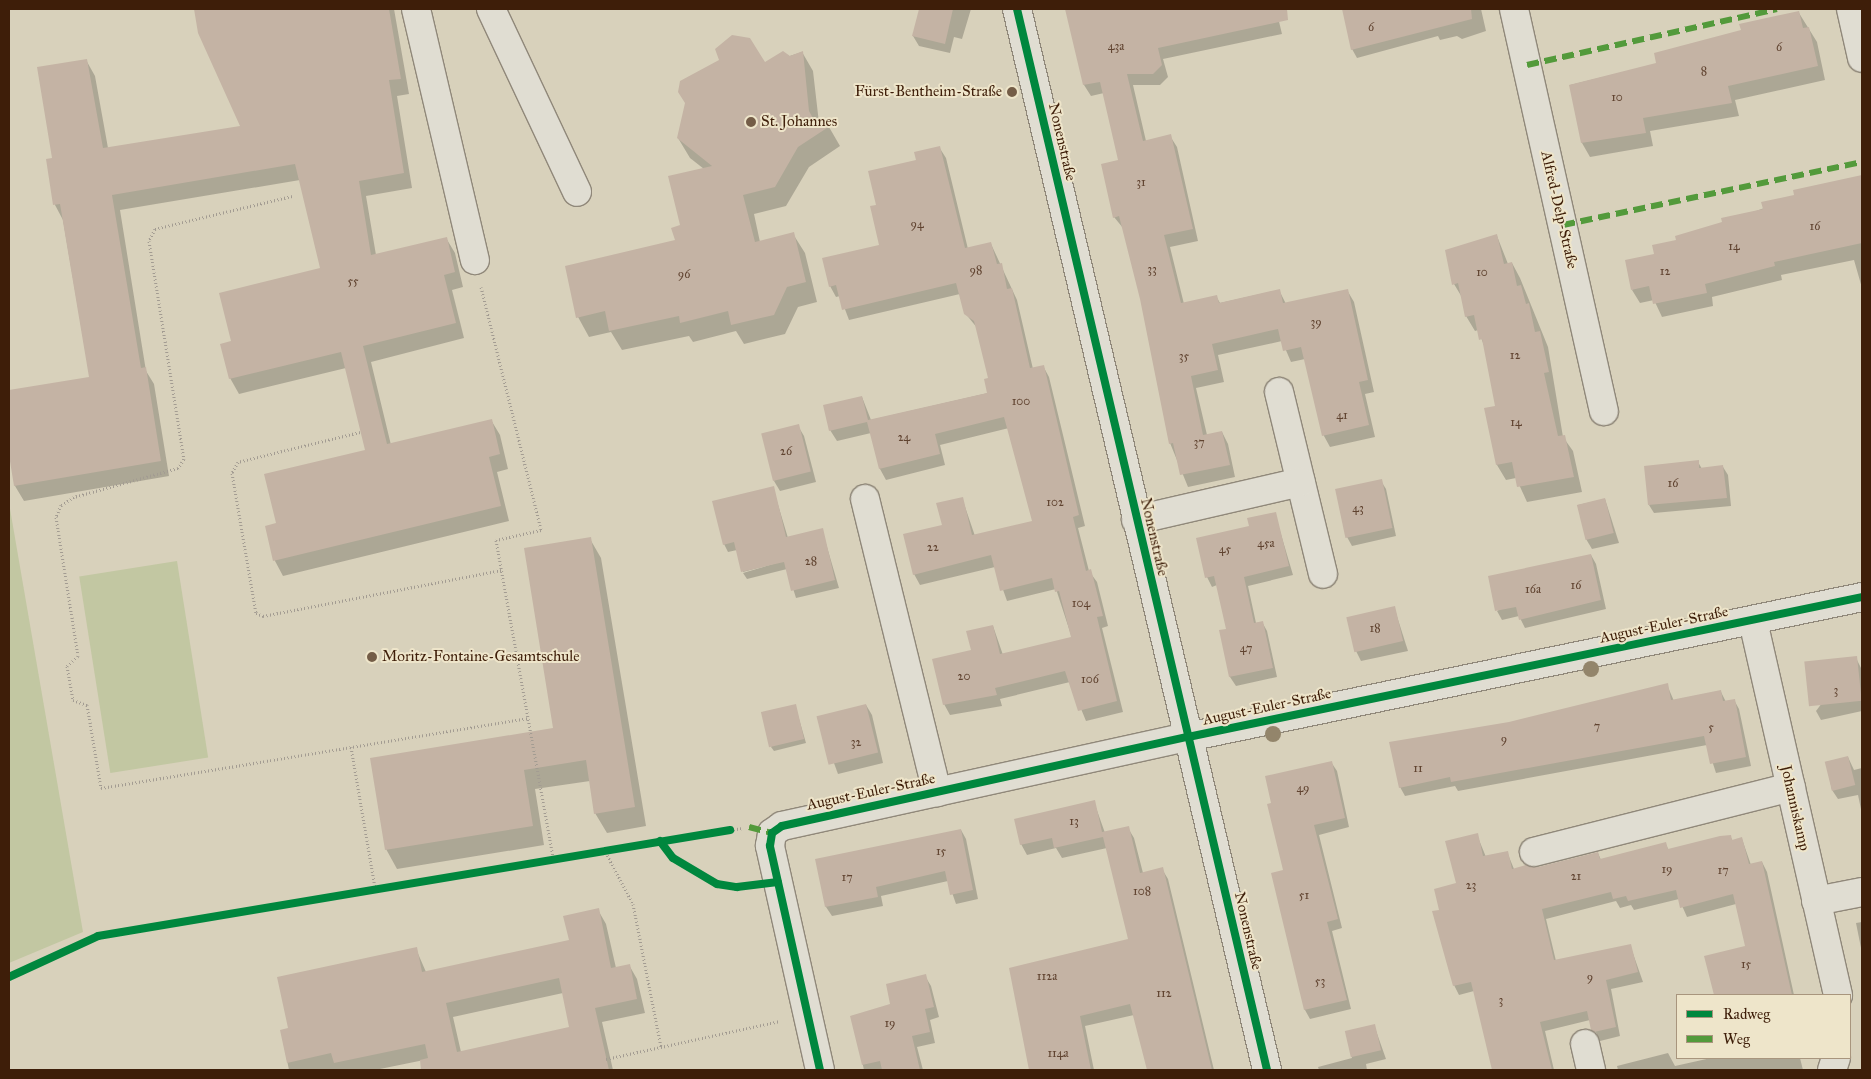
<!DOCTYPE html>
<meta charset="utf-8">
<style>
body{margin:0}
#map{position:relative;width:1871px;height:1079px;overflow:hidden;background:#d8d1bb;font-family:"IM FELL Great Primer",serif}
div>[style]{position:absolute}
.green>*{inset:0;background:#c2c7a2;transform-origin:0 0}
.shadow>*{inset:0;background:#0003}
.building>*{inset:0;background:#c4b3a4;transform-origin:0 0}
.path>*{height:3px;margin-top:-1.5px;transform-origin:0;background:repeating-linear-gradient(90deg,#a39c92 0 1px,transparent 0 3.5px)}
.roads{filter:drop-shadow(1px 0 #90887a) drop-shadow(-1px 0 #90887a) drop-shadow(0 1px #90887a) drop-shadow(0 -1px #90887a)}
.minor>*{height:28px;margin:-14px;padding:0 14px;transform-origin:14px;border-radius:14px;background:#e0ddd2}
.quiet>*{height:6px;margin-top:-3px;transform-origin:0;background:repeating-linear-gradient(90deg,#539a3b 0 12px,transparent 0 18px)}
.cycleway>*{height:8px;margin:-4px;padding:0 4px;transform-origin:4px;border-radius:4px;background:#00873e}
.trees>*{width:16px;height:16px;margin:-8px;border-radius:50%;background:#93856b}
.dots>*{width:14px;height:14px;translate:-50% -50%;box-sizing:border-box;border:2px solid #eee5ca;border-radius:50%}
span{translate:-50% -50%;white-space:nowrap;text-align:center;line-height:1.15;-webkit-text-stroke:4px #eee5ca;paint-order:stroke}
.number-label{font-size:12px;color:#604330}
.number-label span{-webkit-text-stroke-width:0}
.poi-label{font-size:15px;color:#3e1e09}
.right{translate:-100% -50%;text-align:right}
.left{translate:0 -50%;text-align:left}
.street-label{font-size:15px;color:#3e1e09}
.frame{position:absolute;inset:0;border:10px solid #3e1e09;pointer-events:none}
.legend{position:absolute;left:1676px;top:994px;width:175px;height:65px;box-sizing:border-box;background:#eee5ca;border:1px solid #a8957d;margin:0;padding:6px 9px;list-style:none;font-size:15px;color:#3e1e09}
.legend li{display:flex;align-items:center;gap:10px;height:25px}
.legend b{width:25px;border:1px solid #a8957d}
</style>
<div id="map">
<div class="green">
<div style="clip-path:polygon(9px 503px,83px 932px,9px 963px)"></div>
<div style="left:177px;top:561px;width:199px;height:99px;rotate:81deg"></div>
</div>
<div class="shadow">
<div style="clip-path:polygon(195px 9px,394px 9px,409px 94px,397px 96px,412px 188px,366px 196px,376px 255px,446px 238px,455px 253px,463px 287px,452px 290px,464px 338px,371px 362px,391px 445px,491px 420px,500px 435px,508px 469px,497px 472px,509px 521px,283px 576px,275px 561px,266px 527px,278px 524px,366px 451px,346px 368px,239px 394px,230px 378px,233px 342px,322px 269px,300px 180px,120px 210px,146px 371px,154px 384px,169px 476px,24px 501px,15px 486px,9px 447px,9px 392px,90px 378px,63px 220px,55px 205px,54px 159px,86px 60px,95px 76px,108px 148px,242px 127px,199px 32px)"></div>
<div style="clip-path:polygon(920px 9px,971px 9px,962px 39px,954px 37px,950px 53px,919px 46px,913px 36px)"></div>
<div style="clip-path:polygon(1066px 9px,1155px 9px,1159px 24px,1206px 13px,1205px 9px,1276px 9px,1282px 34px,1163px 59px,1168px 77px,1160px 85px,1133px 85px,1146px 141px,1170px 136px,1177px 147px,1198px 241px,1170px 247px,1184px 304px,1216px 296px,1220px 303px,1279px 290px,1286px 304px,1347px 290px,1354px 302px,1374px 392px,1365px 394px,1375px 437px,1330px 447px,1324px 436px,1305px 359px,1291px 362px,1282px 341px,1218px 355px,1224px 382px,1196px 388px,1207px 435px,1222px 432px,1228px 444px,1235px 477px,1188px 487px,1170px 443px,1142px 298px,1123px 228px,1114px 217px,1119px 161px,1104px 93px,1091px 96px,1084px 85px)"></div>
<div style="clip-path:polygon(1343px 9px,1481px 9px,1486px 31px,1462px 39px,1457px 36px,1440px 40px,1438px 36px,1357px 58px,1352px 49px)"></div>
<div style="clip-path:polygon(1799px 13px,1817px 42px,1825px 80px,1735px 100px,1739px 116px,1650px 131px,1653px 146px,1590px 157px,1582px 143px,1570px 85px,1657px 64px)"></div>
<div style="clip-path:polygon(802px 52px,813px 71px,819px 123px,829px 127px,840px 146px,809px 167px,786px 206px,754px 214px,760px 242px,793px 234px,805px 253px,817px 302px,798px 307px,785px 334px,744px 344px,736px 331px,693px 342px,689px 336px,622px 350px,611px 332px,589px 337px,578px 317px,676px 240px,704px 169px,690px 158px,678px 138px,765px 64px)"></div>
<div style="clip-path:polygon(939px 147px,946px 158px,968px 249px,991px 244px,1017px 300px,1033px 369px,1043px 366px,1049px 377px,1085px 526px,1078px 528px,1089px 571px,1097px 582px,1108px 626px,1102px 628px,1123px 712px,1086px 721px,1070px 682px,1000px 699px,1002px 706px,950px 715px,944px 704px,972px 651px,993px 626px,1003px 655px,1072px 638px,1056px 589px,1007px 601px,995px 567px,920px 585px,914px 574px,962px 498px,975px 536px,1033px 522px,1009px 428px,940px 445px,945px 465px,886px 480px,880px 469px,871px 433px,837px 441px,830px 430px,862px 397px,871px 420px,988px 393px,990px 379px,978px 329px,965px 313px,960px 294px,849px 320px,840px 296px,836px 297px,830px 286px,880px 246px,878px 206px,917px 161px)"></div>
<div style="clip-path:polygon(1861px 177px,1862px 288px,1854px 260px,1781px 275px,1782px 280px,1712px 297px,1713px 306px,1662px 317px,1654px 300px,1640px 303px,1632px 290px,1656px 255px,1677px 241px,1796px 196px)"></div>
<div style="clip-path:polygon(1497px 236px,1508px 264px,1512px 263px,1520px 278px,1548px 347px,1563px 437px,1573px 451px,1582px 492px,1527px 502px,1516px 478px,1506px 480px,1497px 465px,1485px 409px,1497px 407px,1485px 348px,1478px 330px,1475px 331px,1466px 316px,1463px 299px,1454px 284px)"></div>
<div style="clip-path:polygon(798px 426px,804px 436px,816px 482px,780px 491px,774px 481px)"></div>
<div style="clip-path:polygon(1698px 462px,1702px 469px,1723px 467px,1728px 475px,1731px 506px,1654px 513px,1649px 505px)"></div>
<div style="clip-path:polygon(1381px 481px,1386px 489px,1396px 536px,1352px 546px,1347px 537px)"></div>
<div style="clip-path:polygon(773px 488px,788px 538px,822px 530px,839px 588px,796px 598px,787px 569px,747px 579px,743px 573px,790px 559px,743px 572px,737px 550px,728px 552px,724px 544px)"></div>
<div style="clip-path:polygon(1605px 499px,1619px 543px,1592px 549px,1586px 539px,1578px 505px)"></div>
<div style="clip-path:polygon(1275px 514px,1293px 575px,1248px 586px,1256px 623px,1262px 622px,1267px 631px,1277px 677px,1236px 686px,1230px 677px,1221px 631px,1227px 630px,1217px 585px,1212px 587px,1207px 577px,1250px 527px)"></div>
<div style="clip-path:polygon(590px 539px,601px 558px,646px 826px,607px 833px,595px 813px,590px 781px,535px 789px,544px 845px,397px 869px,386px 849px,555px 730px)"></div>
<div style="clip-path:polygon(1591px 555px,1596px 564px,1606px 609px,1525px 628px,1519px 616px,1502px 620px,1497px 611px)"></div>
<div style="clip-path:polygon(1394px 607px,1408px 651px,1361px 661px,1356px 651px)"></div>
<div style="clip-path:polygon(1856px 658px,1862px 670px,1862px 711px,1821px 720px,1816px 711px)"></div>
<div style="clip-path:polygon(1667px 685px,1674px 701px,1721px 692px,1726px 702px,1734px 700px,1739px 709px,1751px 766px,1716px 773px,1707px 745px,1458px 791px,1455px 786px,1405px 796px,1400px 787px,1510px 723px)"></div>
<div style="clip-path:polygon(795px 705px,806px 743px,774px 751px,771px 747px)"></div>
<div style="clip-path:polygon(866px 705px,872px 715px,883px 763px,838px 774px,817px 717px)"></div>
<div style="clip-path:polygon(1848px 757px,1854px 770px,1862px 768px,1862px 814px,1858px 795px,1838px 799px,1832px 790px,1826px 762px)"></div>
<div style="clip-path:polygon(1331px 762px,1337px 771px,1349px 827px,1319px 835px,1342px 928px,1332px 931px,1351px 1009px,1310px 1019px,1305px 1010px,1272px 874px,1284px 871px)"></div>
<div style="clip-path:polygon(1094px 802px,1105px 833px,1128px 828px,1134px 838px,1143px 873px,1162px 869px,1168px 879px,1214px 1070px,1148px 1070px,1134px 1015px,1085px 1026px,1094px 1070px,1031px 1070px,1025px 1046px,1129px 939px,1107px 848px,1062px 858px,1056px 848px,1027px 855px,1021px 844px)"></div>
<div style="clip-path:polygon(961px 830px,966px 839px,978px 899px,956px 904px,948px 881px,881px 896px,883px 906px,832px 916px,826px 907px,817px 860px)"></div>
<div style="clip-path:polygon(1477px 835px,1486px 857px,1507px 852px,1514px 869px,1538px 868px,1598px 853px,1601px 860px,1665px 844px,1669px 850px,1730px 836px,1733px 841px,1742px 839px,1751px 865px,1762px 862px,1767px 872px,1794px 995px,1739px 995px,1736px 982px,1746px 947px,1736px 904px,1687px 917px,1679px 899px,1634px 910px,1631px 905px,1620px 908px,1616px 901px,1546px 919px,1556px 961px,1630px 945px,1643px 982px,1611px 989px,1620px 1036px,1600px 1041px,1590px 1020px,1545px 1031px,1554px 1070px,1494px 1070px,1474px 991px,1459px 995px,1454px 985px,1440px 910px,1458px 884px)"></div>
<div style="clip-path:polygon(evenodd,598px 910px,606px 924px,616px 968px,629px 965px,637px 979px,645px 1013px,602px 1022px,613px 1070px,432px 1070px,429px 1059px,375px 1070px,289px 1070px,281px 1031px,289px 1029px,416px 949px,426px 972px,570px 941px,598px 910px,563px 993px,571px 1028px,461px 1052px,453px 1017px,563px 993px)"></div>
<div style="clip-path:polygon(1862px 922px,1862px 953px,1856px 923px)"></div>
<div style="clip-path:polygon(925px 976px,931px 986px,939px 1017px,930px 1020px,935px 1043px,917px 1047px,923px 1070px,864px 1070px,852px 1016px,892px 1005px)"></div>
<div style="clip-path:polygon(1374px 1025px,1386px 1059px,1366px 1064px,1367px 1070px,1319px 1070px,1318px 1067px,1352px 1058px,1346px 1032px)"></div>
<div style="clip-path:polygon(1668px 1053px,1675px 1066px,1711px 1058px,1800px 1058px,1803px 1070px,1618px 1070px,1617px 1066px)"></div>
</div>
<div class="building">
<div style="clip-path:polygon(194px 9px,389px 9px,401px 79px,389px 80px,404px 173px,359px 181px,371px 255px,447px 237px,455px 272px,444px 275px,456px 323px,363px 346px,387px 444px,492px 419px,500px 454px,489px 457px,501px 506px,273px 561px,265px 526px,276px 523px,264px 474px,365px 450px,341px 352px,229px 379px,220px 344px,231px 341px,219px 293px,320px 268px,295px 164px,112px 195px,141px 368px,146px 367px,161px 461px,14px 486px,9px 455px,9px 390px,89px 377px,60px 204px,53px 205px,46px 159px,52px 158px,37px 67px,87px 59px,103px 148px,240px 126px,198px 33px)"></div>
<div style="clip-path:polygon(919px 9px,953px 9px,945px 44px,912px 36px)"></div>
<div style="clip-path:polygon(1065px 9px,1287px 9px,1288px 20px,1158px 48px,1162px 65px,1153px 74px,1127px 74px,1143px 141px,1171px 134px,1174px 147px,1193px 229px,1164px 235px,1181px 303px,1217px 295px,1219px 303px,1280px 289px,1283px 303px,1348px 289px,1368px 380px,1359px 382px,1369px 425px,1322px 436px,1301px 347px,1283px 351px,1278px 329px,1212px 344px,1218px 370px,1191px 376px,1203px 435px,1222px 431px,1230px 465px,1180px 475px,1173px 443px,1169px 444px,1140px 299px,1119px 216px,1113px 218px,1101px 164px,1118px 160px,1100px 82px,1083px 85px)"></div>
<div style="clip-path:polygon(1342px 9px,1471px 9px,1472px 19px,1351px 50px)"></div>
<div style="clip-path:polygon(1799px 11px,1803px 28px,1809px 27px,1818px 66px,1728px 86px,1732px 103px,1643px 118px,1646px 133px,1581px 143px,1569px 85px,1656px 63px,1654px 53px,1741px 30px,1739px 24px)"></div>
<div style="clip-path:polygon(732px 35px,750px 38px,765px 62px,783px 51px,790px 56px,803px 51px,809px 111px,814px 120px,830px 126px,798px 147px,775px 187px,743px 195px,755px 242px,794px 232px,806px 282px,787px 287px,774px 315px,731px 325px,728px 311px,680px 323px,679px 316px,609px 331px,605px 311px,576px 318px,565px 266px,675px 240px,671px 228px,680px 225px,668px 176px,712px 166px,677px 138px,685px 103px,678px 92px,680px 81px,719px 60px,715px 49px)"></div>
<div style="clip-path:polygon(940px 146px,965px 248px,991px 242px,997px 264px,1002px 263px,1007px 289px,1012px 288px,1030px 368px,1044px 365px,1079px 515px,1073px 517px,1086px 571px,1091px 569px,1103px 616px,1097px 617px,1117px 701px,1078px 711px,1065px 671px,995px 688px,997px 695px,943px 705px,932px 659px,971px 650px,966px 631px,993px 625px,1000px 654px,1071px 637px,1059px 591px,1055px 592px,1052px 578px,1000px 591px,991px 555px,913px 575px,903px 534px,942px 525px,936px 503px,963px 497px,972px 535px,1032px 521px,1004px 417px,935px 434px,940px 454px,879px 469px,867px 422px,829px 431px,823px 405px,862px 396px,868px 420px,987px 393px,984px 379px,988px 378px,974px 321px,964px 314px,956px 283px,842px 310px,836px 285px,829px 287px,822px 258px,879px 245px,870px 206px,876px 205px,868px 171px,916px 160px,914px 152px)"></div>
<div style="clip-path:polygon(1862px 175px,1862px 243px,1774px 262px,1775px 266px,1705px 284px,1707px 293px,1653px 304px,1649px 286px,1631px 290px,1625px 260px,1654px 254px,1652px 245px,1676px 240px,1675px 236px,1722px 222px,1721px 218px,1763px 209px,1761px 202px,1794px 195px,1793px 190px)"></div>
<div style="clip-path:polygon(1497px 234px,1504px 264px,1512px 262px,1517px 286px,1521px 285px,1526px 304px,1529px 303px,1535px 332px,1540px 331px,1549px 372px,1544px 373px,1558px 436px,1565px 435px,1574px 477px,1517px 487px,1512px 462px,1496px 465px,1484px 408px,1495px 406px,1482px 339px,1479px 340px,1474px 315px,1465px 317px,1458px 283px,1452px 285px,1445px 250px)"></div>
<div style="left:799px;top:424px;width:49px;height:39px;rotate:76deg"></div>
<div style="clip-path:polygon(1699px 460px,1699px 468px,1723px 465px,1727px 498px,1648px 505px,1644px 466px)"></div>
<div style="left:1382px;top:479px;width:50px;height:48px;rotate:78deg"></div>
<div style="clip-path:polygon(774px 486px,786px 537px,823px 528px,835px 580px,791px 591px,784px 562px,741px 572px,734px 542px,723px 545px,712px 501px)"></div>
<div style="left:1605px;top:498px;width:36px;height:29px;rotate:76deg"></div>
<div style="clip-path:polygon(1276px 512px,1289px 566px,1244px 577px,1254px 623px,1263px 621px,1273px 668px,1229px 677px,1219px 630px,1226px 629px,1214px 576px,1205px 578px,1196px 538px,1249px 526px,1247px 518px)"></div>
<div style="clip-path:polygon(591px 537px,635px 807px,594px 814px,586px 760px,524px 770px,533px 826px,385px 850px,370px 758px,553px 728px,524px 548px)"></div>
<div style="clip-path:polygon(1591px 554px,1601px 600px,1519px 620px,1516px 607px,1495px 611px,1488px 576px)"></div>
<div style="left:1395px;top:606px;width:36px;height:50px;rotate:77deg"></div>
<div style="left:1857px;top:656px;width:45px;height:53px;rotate:84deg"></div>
<div style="clip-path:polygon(1668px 683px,1671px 700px,1721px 690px,1723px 701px,1735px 699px,1746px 757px,1710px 764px,1704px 736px,1451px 782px,1450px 777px,1399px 788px,1389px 742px,1509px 722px)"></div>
<div style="left:796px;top:704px;width:36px;height:36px;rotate:77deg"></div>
<div style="left:866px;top:704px;width:50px;height:51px;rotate:76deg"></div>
<div style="left:1848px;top:756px;width:30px;height:24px;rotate:76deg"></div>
<div style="clip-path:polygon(1332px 761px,1345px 818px,1314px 825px,1338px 919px,1327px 922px,1347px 1000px,1304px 1010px,1271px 873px,1283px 870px,1267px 804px,1271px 803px,1265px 776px)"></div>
<div style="clip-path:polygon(1095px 800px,1102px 832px,1129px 826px,1140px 873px,1163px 867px,1212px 1070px,1147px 1070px,1130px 1004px,1080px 1016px,1091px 1070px,1029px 1070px,1009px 968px,1128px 939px,1103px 837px,1054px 848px,1052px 838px,1020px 845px,1014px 819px)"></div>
<div style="clip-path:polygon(961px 829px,973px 890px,950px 895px,945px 871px,876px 887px,878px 897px,825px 907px,815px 859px)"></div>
<div style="clip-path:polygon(1478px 833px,1483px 856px,1508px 851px,1512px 869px,1526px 865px,1538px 867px,1598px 852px,1600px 859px,1666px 842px,1668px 849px,1720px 836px,1731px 835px,1732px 840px,1742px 837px,1749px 864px,1762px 861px,1792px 995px,1714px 995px,1704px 956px,1745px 946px,1733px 894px,1680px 908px,1676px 890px,1628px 901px,1626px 896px,1613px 899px,1611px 892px,1542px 909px,1554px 960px,1631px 944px,1638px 972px,1606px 980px,1616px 1027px,1594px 1032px,1591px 1030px,1587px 1011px,1540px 1022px,1552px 1070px,1492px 1070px,1471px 982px,1453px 986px,1432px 911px,1439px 910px,1434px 889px,1456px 883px,1445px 841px)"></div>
<div style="clip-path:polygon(evenodd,599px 908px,611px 968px,630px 964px,637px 999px,595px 1008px,609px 1070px,421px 1070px,420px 1060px,428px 1058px,425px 1044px,334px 1063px,331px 1053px,287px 1063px,280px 1030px,288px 1028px,277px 977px,417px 947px,422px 972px,569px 940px,563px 916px,599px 908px,559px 978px,569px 1027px,457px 1052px,446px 1003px,559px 978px)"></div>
<div style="clip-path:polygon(926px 974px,934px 1007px,925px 1009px,930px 1032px,912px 1036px,920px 1070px,882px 1070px,880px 1061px,862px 1065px,850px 1016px,890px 1004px,886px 984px)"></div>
<div style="left:1375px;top:1024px;width:27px;height:31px;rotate:77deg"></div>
</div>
<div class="path">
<div style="left:292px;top:196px;width:141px;rotate:166.5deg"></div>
<div style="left:155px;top:229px;width:13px;rotate:117deg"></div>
<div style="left:149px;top:241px;width:221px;rotate:80.9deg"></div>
<div style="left:184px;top:459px;width:11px;rotate:124deg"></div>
<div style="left:178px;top:468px;width:108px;rotate:164.4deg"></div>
<div style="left:74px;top:497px;width:15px;rotate:148deg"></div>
<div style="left:61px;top:505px;width:13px;rotate:113deg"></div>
<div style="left:56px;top:517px;width:141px;rotate:81deg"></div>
<div style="left:78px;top:656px;width:15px;rotate:138deg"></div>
<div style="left:67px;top:666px;width:35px;rotate:80deg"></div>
<div style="left:73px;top:700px;width:15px;rotate:20deg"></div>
<div style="left:87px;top:705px;width:84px;rotate:80.4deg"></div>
<div style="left:101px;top:788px;width:432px;rotate:-9.3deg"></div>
<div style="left:481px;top:287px;width:250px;rotate:76.1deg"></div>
<div style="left:541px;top:530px;width:46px;rotate:167.5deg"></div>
<div style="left:496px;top:540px;width:323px;rotate:79.8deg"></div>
<div style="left:360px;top:432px;width:126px;rotate:166.2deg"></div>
<div style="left:238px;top:462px;width:13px;rotate:119deg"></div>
<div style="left:232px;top:473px;width:142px;rotate:80.3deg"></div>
<div style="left:256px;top:613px;width:8px;rotate:23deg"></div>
<div style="left:263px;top:616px;width:243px;rotate:-10.9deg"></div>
<div style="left:351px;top:747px;width:143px;rotate:80.3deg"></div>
<div style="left:730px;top:830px;width:13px;rotate:-9deg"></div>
<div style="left:604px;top:849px;width:62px;rotate:62.2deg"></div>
<div style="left:633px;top:904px;width:146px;rotate:78.9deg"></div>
<div style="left:606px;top:1059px;width:178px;rotate:-12.3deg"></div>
</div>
<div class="roads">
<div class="minor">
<div style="left:416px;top:9px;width:258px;rotate:76.8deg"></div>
<div style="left:491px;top:9px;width:202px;rotate:64.8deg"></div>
<div style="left:1017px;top:9px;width:1090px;rotate:76.74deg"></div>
<div style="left:1514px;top:9px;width:412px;rotate:77.4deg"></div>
<div style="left:1851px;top:9px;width:50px;rotate:77.3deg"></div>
<div style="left:1279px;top:392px;width:187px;rotate:76.4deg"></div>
<div style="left:865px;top:499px;width:302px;rotate:76.2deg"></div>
<div style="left:1136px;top:520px;width:169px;rotate:-13deg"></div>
<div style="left:1753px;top:621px;width:384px;rotate:77.2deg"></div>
<div style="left:1534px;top:852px;width:265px;rotate:-14.2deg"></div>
<div style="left:1816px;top:901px;width:47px;rotate:-11.1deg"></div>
<div style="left:1585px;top:1044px;width:27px;rotate:77deg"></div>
<div style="left:820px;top:1070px;width:230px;rotate:-102.6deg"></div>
<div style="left:770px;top:846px;width:13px;rotate:-81deg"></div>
<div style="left:772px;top:833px;width:12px;rotate:-35deg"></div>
<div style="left:782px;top:826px;width:416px;rotate:-12.4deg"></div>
<div style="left:1188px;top:737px;width:688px;rotate:-11.73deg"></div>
<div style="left:1832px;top:1070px;width:13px;rotate:-72deg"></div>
</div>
</div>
<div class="quiet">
<div style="left:1527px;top:65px;width:256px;rotate:-12.6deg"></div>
<div style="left:1563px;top:225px;width:306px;rotate:-11.9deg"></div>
<div style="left:749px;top:827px;width:24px;rotate:15deg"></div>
</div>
<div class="cycleway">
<div style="left:1017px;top:9px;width:1090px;rotate:76.74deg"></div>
<div style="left:660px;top:841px;width:21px;rotate:53deg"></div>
<div style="left:673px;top:858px;width:51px;rotate:30.6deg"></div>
<div style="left:717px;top:884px;width:20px;rotate:9deg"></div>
<div style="left:737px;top:887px;width:41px;rotate:-7deg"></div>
<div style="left:9px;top:977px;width:98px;rotate:-24.7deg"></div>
<div style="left:98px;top:936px;width:641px;rotate:-9.52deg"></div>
<div style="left:820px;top:1070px;width:230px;rotate:-102.6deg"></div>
<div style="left:770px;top:846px;width:13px;rotate:-81deg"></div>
<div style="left:772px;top:833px;width:12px;rotate:-35deg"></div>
<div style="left:782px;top:826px;width:416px;rotate:-12.4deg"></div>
<div style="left:1188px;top:737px;width:688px;rotate:-11.73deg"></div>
</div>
<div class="trees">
<div style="left:1591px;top:669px"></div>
<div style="left:1273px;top:734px"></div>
</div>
<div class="dots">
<div style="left:1012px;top:92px;background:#745d47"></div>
<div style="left:751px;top:122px;background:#745d47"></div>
<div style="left:372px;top:657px;background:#745d47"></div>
</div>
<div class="number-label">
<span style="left:1371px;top:28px">6</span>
<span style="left:1116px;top:47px">43a</span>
<span style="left:1779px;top:48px">6</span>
<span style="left:1704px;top:72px">8</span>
<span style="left:1617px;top:98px">10</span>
<span style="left:1141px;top:183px">31</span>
<span style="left:917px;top:225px">94</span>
<span style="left:1815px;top:227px">16</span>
<span style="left:1734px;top:247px">14</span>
<span style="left:1152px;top:270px">33</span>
<span style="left:976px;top:271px">98</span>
<span style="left:1665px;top:272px">12</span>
<span style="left:1482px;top:273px">10</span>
<span style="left:684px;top:275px">96</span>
<span style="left:353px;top:282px">55</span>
<span style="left:1316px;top:323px">39</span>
<span style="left:1515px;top:356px">12</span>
<span style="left:1184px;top:357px">35</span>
<span style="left:1021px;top:402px">100</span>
<span style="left:1342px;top:416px">41</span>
<span style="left:1516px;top:423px">14</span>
<span style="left:904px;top:438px">24</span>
<span style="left:1199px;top:443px">37</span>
<span style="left:786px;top:452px">26</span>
<span style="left:1673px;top:484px">16</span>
<span style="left:1055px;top:503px">102</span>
<span style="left:1358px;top:509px">43</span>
<span style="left:1266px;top:544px">45a</span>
<span style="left:933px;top:548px">22</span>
<span style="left:1225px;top:550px">45</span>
<span style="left:811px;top:562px">28</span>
<span style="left:1576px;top:586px">16</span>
<span style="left:1533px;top:590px">16a</span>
<span style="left:1081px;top:604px">104</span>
<span style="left:1375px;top:629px">18</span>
<span style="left:1246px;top:649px">47</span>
<span style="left:964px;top:677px">20</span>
<span style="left:1090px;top:680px">106</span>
<span style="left:1836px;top:691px">3</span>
<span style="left:1597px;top:727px">7</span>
<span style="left:1711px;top:728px">5</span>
<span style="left:1504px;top:740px">9</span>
<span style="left:856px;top:743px">32</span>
<span style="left:1418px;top:769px">11</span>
<span style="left:1303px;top:789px">49</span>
<span style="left:1074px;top:822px">13</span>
<span style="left:941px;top:852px">15</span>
<span style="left:1667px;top:870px">19</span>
<span style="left:1723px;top:871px">17</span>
<span style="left:1576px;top:877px">21</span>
<span style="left:847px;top:878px">17</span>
<span style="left:1471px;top:886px">23</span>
<span style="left:1142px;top:892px">108</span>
<span style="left:1304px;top:896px">51</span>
<span style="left:1746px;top:965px">15</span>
<span style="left:1047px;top:977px">112a</span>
<span style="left:1590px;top:978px">9</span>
<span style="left:1320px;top:982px">53</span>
<span style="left:1164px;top:994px">112</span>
<span style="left:1501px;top:1001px">3</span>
<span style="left:890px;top:1024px">19</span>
<span style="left:1058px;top:1054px">114a</span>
</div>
<div class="poi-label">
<span class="right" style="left:1002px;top:92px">Fürst-Bentheim-Straße</span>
<span class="left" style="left:761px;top:122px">St. Johannes</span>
<span class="left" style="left:382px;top:657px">Moritz-Fontaine-Gesamtschule</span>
</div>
<div class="street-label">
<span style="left:1062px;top:142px;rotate:77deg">Nonenstraße</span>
<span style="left:1559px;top:210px;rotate:77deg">Alfred-Delp-Straße</span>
<span style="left:1154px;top:537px;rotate:77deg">Nonenstraße</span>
<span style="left:1664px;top:625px;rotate:-12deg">August-Euler-Straße</span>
<span style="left:1267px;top:707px;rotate:-12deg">August-Euler-Straße</span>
<span style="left:871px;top:792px;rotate:-12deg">August-Euler-Straße</span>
<span style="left:1795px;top:808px;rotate:77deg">Johanniskamp</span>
<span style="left:1248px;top:931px;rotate:77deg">Nonenstraße</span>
</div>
<div class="frame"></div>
<ul class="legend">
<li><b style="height:6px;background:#00873e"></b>Radweg</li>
<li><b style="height:6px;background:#539a3b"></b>Weg</li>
</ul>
</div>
